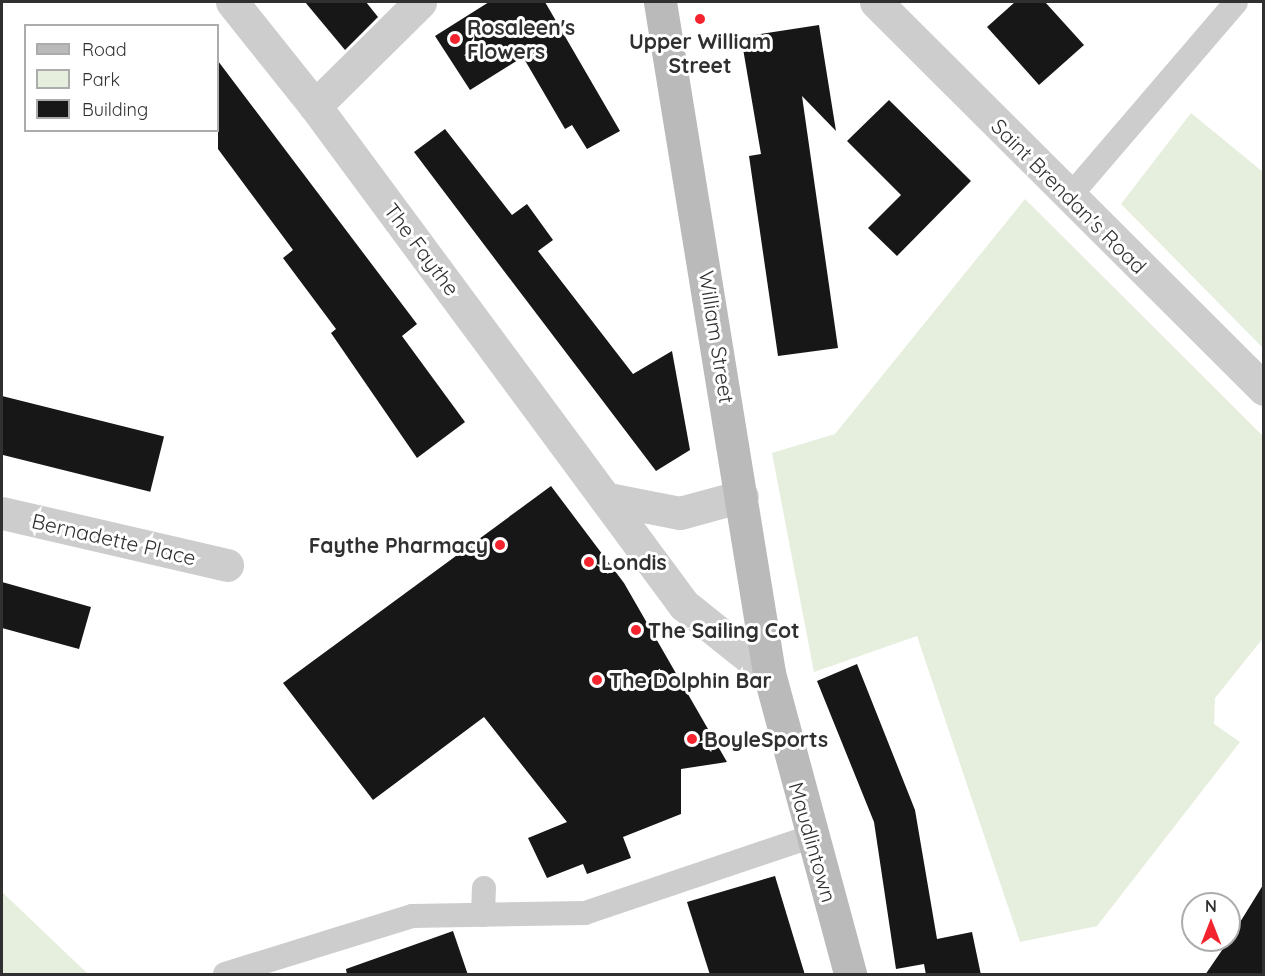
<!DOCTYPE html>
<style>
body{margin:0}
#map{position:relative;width:1265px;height:976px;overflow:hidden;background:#fff;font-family:Quicksand,sans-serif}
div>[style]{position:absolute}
.green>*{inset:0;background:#e6eedd}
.building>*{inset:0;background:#171717;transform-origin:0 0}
.service>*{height:24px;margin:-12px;padding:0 12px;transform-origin:12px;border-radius:12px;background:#cdcdcd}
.minor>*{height:33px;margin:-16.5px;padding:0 16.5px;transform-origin:16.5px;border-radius:16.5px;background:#cdcdcd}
.tertiary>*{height:33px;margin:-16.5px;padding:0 16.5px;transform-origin:16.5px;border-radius:16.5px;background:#cdcdcd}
.secondary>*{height:33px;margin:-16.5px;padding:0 16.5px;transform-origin:16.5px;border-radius:16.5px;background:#bababa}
.dots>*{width:16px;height:16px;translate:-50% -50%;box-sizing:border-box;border:3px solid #fff;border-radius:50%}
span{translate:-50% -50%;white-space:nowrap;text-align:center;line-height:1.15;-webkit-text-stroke:6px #fff;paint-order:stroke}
.poi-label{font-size:21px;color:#303030;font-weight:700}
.left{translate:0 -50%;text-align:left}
.right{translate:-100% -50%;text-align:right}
.street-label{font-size:21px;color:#303030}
.frame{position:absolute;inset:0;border:3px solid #303030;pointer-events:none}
.legend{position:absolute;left:24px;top:24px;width:195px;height:108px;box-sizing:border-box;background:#fff;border:2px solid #acacac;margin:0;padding:8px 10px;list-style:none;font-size:18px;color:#303030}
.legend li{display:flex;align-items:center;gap:12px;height:30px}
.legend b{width:30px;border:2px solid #acacac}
.north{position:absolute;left:1181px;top:892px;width:60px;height:60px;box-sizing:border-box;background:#fff;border:2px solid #acacac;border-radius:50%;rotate:0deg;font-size:16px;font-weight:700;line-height:24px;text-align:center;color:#303030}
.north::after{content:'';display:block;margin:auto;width:21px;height:27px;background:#f4242e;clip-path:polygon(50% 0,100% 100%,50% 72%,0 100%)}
</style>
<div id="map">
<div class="green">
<div style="clip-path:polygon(1191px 113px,1263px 172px,1263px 348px,1121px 204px)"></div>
<div style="clip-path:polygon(1025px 199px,1263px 436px,1264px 637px,1215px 698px,1214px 724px,1240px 742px,1097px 926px,1020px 942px,917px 636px,814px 672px,772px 453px,835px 434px)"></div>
<div style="clip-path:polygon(2px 892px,88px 974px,2px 974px)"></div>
</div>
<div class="building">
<div style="clip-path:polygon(305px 2px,366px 2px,378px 17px,345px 50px)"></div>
<div style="clip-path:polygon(489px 2px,545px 2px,620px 131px,587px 149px,572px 125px,565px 129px,523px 57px,470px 90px,435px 36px)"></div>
<div style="clip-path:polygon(1015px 2px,1045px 2px,1084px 45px,1039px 85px,987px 27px)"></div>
<div style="clip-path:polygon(819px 25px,836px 131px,802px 96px,838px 348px,778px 356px,749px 156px,761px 154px,741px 37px)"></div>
<div style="clip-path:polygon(218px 61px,417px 324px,402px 336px,465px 422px,417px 458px,331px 333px,336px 329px,283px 258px,293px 250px,218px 149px)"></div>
<div style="clip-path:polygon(889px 100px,971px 181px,897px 256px,868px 228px,901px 195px,847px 141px)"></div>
<div style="clip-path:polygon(445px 129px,512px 215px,527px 204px,553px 240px,538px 251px,633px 374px,672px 351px,690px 450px,656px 471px,507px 275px,414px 152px)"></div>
<div style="left:2px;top:396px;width:167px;height:57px;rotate:14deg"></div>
<div style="clip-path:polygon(551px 486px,624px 583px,727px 762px,681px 769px,681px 814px,623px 837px,631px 858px,587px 874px,583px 864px,547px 878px,528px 838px,567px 822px,484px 717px,373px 800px,283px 683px)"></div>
<div style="clip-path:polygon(2px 582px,91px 607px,79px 649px,2px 628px)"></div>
<div style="clip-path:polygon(857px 664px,915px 810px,937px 939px,972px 932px,981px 975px,926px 975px,924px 964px,896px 969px,874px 822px,817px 681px)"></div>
<div style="clip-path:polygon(775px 876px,805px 975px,710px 975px,687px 902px)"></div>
<div style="clip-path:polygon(1263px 885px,1263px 975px,1205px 975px,1229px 940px)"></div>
<div style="clip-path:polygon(453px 931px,468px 975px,347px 975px,346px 969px)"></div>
</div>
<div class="service">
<div style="left:1070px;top:196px;width:255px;rotate:-49.4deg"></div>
<div style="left:483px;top:915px;width:27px;rotate:-88deg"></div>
<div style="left:225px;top:974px;width:196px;rotate:-17.2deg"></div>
<div style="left:412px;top:916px;width:173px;rotate:-1deg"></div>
<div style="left:585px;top:913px;width:240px;rotate:-18.7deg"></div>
</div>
<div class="minor">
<div style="left:876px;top:2px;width:548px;rotate:44.93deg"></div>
<div style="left:315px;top:106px;width:148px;rotate:-44.7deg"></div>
<div style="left:2px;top:513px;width:231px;rotate:13deg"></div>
</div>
<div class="tertiary">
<div style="left:232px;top:2px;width:133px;rotate:51.4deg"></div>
<div style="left:315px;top:106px;width:621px;rotate:53.52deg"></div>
<div style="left:684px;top:605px;width:109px;rotate:38.7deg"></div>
<div style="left:608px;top:499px;width:73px;rotate:11deg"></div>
<div style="left:680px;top:513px;width:64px;rotate:-15.3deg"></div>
</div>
<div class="secondary">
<div style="left:660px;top:2px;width:680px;rotate:80.77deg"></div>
<div style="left:769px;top:673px;width:312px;rotate:74.9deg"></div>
</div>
<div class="dots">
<div style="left:700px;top:19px;background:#f4242e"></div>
<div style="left:455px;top:39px;background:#f4242e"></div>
<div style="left:500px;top:545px;background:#f4242e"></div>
<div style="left:589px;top:562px;background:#f4242e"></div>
<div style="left:636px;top:630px;background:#f4242e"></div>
<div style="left:597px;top:680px;background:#f4242e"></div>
<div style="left:692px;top:739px;background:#f4242e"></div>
</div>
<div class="poi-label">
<span class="left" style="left:467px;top:39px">Rosaleen's<br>Flowers</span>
<span style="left:700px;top:53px">Upper William<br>Street</span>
<span class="right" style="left:488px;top:545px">Faythe Pharmacy</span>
<span class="left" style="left:601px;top:562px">Londis</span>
<span class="left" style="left:648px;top:630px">The Sailing Cot</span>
<span class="left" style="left:609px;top:680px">The Dolphin Bar</span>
<span class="left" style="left:704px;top:739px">BoyleSports</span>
</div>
<div class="street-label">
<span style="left:1069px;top:196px;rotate:45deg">Saint Brendan's Road</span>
<span style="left:422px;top:249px;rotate:53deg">The Faythe</span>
<span style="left:717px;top:337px;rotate:81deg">William Street</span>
<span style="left:114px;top:539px;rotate:13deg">Bernadette Place</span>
<span style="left:813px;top:842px;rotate:74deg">Maudlintown</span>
</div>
<div class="frame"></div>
<ul class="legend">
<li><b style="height:8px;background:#bababa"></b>Road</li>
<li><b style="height:16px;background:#e6eedd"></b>Park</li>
<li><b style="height:16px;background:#171717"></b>Building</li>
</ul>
<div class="north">N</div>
</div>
